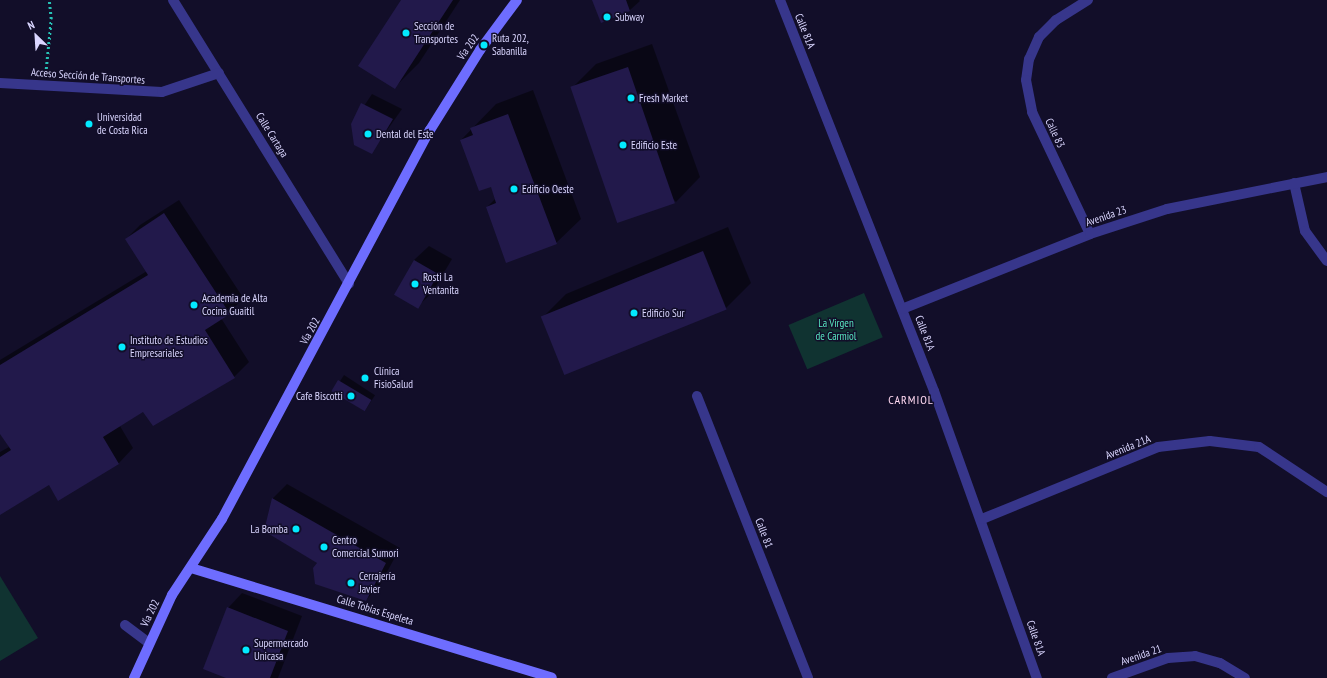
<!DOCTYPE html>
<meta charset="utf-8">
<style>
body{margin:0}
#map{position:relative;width:1327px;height:678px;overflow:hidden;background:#120e29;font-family:"PT Sans Narrow",sans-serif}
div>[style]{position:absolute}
.green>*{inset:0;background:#103331;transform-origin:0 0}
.shadow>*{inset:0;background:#0007;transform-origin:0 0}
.building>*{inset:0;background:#22194b;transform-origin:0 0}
.path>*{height:2.5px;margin-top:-1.25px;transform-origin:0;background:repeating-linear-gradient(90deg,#27c2b6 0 2px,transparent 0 5px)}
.lane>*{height:10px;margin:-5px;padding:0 5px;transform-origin:5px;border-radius:5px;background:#37368b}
.street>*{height:10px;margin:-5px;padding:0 5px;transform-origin:5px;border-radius:5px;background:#37368b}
.secondary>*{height:10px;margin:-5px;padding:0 5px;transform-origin:5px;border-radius:5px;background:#6e6dff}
.dots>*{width:11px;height:11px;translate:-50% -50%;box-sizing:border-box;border:2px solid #120e29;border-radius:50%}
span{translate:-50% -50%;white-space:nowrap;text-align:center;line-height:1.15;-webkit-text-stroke:3px #120e29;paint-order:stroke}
.poi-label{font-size:11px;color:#dad6ff}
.left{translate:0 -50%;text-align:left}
.right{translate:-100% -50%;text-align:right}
.street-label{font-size:11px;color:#dad6ff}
.park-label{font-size:11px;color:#58e8c2}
.neighbourhood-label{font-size:12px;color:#ffd8f1;letter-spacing:1px}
.north{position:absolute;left:16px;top:16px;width:40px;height:40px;-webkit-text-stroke:3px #120e29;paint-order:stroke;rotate:335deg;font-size:11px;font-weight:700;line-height:16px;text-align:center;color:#dad6ff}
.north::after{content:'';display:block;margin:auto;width:14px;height:18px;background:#dad6ff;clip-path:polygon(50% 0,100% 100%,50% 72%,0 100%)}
</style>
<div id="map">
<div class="green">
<div style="left:864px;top:293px;width:48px;height:82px;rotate:67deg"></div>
<div style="clip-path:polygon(0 576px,38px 638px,0 661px)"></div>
</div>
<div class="shadow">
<div style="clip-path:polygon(402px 0,460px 0,419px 63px,394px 88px)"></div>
<div style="clip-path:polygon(593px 0,639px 0,640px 1px,630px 10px,601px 22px)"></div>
<div style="clip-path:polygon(652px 44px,700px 177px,676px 202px,572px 88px,596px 64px)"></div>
<div style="clip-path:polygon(533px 90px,581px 219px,556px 243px,487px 207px,496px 198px,492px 186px,461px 140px,496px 104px)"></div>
<div style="clip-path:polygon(372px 94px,402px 109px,371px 153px,352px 124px)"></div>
<div style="clip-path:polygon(179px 200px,244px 299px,221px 318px,249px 362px,234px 377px,144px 411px,120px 426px,133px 448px,119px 463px,58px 500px,50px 484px,0 514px,0 452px,9px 447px,0 432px,0 360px,147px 271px,126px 239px,140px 225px)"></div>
<div style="clip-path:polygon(728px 227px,751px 283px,726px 308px,542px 318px,566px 294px)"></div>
<div style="clip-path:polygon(429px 246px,452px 259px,432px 293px,417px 307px,414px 260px)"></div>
<div style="left:344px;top:375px;width:37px;height:19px;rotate:33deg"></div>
<div style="clip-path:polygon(287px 484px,400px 548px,380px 585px,366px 600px,318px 563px,265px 531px,273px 498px)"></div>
<div style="clip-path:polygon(242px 593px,302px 616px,278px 678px,229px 678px,228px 608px)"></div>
</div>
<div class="building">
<div style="clip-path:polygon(401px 0,453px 0,395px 89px,358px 66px)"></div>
<div style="clip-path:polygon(592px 0,626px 0,630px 11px,601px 23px)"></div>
<div style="left:628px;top:67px;width:144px;height:61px;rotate:71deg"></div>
<div style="clip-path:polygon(361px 103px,393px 119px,372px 154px,354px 145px,351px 124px)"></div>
<div style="clip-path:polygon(508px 114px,557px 244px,506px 263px,486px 207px,496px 203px,491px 187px,479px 191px,460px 140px,473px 135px,470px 128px)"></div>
<div style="clip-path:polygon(164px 213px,230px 314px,205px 330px,235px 378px,153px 426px,143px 412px,103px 437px,119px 464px,58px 501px,49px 485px,0 515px,0 457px,11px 450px,0 434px,0 365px,148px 275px,125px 239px)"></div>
<div style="left:703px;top:251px;width:63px;height:175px;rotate:68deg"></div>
<div style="left:414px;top:260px;width:28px;height:40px;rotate:30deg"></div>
<div style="left:338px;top:380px;width:39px;height:13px;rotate:31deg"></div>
<div style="clip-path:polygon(272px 498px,386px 563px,366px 601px,315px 584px,313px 568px,317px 563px,264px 531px)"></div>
<div style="clip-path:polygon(227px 607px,288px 631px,270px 678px,226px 678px,203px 669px)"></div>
</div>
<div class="path">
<div style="left:46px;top:69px;width:50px;rotate:-84.3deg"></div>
<div style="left:51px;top:19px;width:19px;rotate:-96deg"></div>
</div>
<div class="lane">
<div style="left:125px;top:625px;width:30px;rotate:37deg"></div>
</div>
<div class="street">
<div style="left:173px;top:0;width:334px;rotate:58.2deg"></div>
<div style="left:780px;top:0;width:420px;rotate:68.5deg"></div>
<div style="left:934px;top:391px;width:305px;rotate:70.3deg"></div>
<div style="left:1088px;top:0;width:38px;rotate:148deg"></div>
<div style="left:1056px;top:20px;width:24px;rotate:135deg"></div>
<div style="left:1039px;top:37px;width:24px;rotate:114deg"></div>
<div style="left:1029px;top:59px;width:21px;rotate:98deg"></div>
<div style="left:1026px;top:80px;width:33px;rotate:79deg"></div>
<div style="left:1032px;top:112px;width:135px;rotate:64.6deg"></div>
<div style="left:0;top:83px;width:162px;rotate:3.2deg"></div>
<div style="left:162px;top:92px;width:60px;rotate:-18.4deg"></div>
<div style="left:1294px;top:183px;width:49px;rotate:77.1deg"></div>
<div style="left:1305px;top:231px;width:37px;rotate:54deg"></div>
<div style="left:902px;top:309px;width:202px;rotate:-21.7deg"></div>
<div style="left:1090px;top:234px;width:81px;rotate:-18deg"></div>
<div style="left:1167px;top:209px;width:163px;rotate:-11.3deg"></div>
<div style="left:697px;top:396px;width:303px;rotate:68.5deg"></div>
<div style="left:982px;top:519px;width:190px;rotate:-22.2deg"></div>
<div style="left:1158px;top:447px;width:52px;rotate:-6.6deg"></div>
<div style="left:1210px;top:441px;width:49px;rotate:7deg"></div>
<div style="left:1259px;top:447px;width:82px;rotate:33.5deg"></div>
<div style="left:1112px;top:678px;width:59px;rotate:-19.7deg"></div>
<div style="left:1168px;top:658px;width:27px;rotate:-4deg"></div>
<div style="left:1195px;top:656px;width:26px;rotate:16deg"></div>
<div style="left:1220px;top:663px;width:29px;rotate:31deg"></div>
</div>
<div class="secondary">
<div style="left:191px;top:568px;width:377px;rotate:16.9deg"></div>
<div style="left:134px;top:678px;width:91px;rotate:-65.4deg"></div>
<div style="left:172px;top:595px;width:91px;rotate:-56.7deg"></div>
<div style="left:222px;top:519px;width:441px;rotate:-61.9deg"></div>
<div style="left:430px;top:130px;width:94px;rotate:-58deg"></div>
<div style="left:480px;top:50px;width:62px;rotate:-53.5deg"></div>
</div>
<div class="dots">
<div style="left:607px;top:17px;background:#02eaff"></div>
<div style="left:406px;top:33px;background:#02eaff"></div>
<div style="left:484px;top:45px;background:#02eaff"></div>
<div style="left:631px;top:98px;background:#02eaff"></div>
<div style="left:89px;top:124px;background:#02eaff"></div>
<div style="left:368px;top:134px;background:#02eaff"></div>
<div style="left:623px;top:145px;background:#02eaff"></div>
<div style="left:514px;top:189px;background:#02eaff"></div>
<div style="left:415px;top:284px;background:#02eaff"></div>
<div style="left:194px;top:305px;background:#02eaff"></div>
<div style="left:634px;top:313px;background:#02eaff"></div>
<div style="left:122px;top:347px;background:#02eaff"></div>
<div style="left:365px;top:378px;background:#02eaff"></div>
<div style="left:351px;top:396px;background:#02eaff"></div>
<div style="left:296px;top:529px;background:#02eaff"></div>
<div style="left:324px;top:547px;background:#02eaff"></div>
<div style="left:351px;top:583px;background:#02eaff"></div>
<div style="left:246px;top:650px;background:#02eaff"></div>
</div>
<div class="poi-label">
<span class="left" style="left:615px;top:17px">Subway</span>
<span class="left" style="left:414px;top:33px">Sección de<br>Transportes</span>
<span class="left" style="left:492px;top:45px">Ruta 202,<br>Sabanilla</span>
<span class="left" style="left:639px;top:98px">Fresh Market</span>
<span class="left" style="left:97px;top:124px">Universidad<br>de Costa Rica</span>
<span class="left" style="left:376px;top:134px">Dental del Este</span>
<span class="left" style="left:631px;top:145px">Edificio Este</span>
<span class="left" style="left:522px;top:189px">Edificio Oeste</span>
<span class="left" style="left:423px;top:284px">Rosti La<br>Ventanita</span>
<span class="left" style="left:202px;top:305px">Academia de Alta<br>Cocina Guaitil</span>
<span class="left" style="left:642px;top:313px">Edificio Sur</span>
<span class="left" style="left:130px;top:347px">Instituto de Estudios<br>Empresariales</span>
<span class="left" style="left:374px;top:378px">Clínica<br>FisioSalud</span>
<span class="right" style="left:343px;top:396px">Cafe Biscotti</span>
<span class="right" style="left:288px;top:529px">La Bomba</span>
<span class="left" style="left:332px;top:547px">Centro<br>Comercial Sumori</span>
<span class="left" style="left:359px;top:583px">Cerrajería<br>Javier</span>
<span class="left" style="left:254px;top:650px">Supermercado<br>Unicasa</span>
</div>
<div class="street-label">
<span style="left:805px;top:31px;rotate:68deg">Calle 81A</span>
<span style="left:468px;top:47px;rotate:-55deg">Vía 202</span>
<span style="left:88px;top:76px;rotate:4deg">Acceso Sección de Transportes</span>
<span style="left:1055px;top:133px;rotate:65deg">Calle 83</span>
<span style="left:272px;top:135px;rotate:58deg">Calle Cartaga</span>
<span style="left:1106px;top:216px;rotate:-19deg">Avenida 23</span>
<span style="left:310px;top:331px;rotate:-61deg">Vía 202</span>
<span style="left:925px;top:333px;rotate:69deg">Calle 81A</span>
<span style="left:1128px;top:447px;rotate:-22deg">Avenida 21A</span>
<span style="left:764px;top:533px;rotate:69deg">Calle 81</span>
<span style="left:375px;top:610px;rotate:17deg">Calle Tobías Espeleta</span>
<span style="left:150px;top:613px;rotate:-64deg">Vía 202</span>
<span style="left:1036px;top:638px;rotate:71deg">Calle 81A</span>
<span style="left:1141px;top:655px;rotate:-19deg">Avenida 21</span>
</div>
<div class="park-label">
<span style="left:836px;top:330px">La Virgen<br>de Carmiol</span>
</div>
<div class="neighbourhood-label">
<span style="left:911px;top:400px">CARMIOL</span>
</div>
<div class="north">N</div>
</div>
